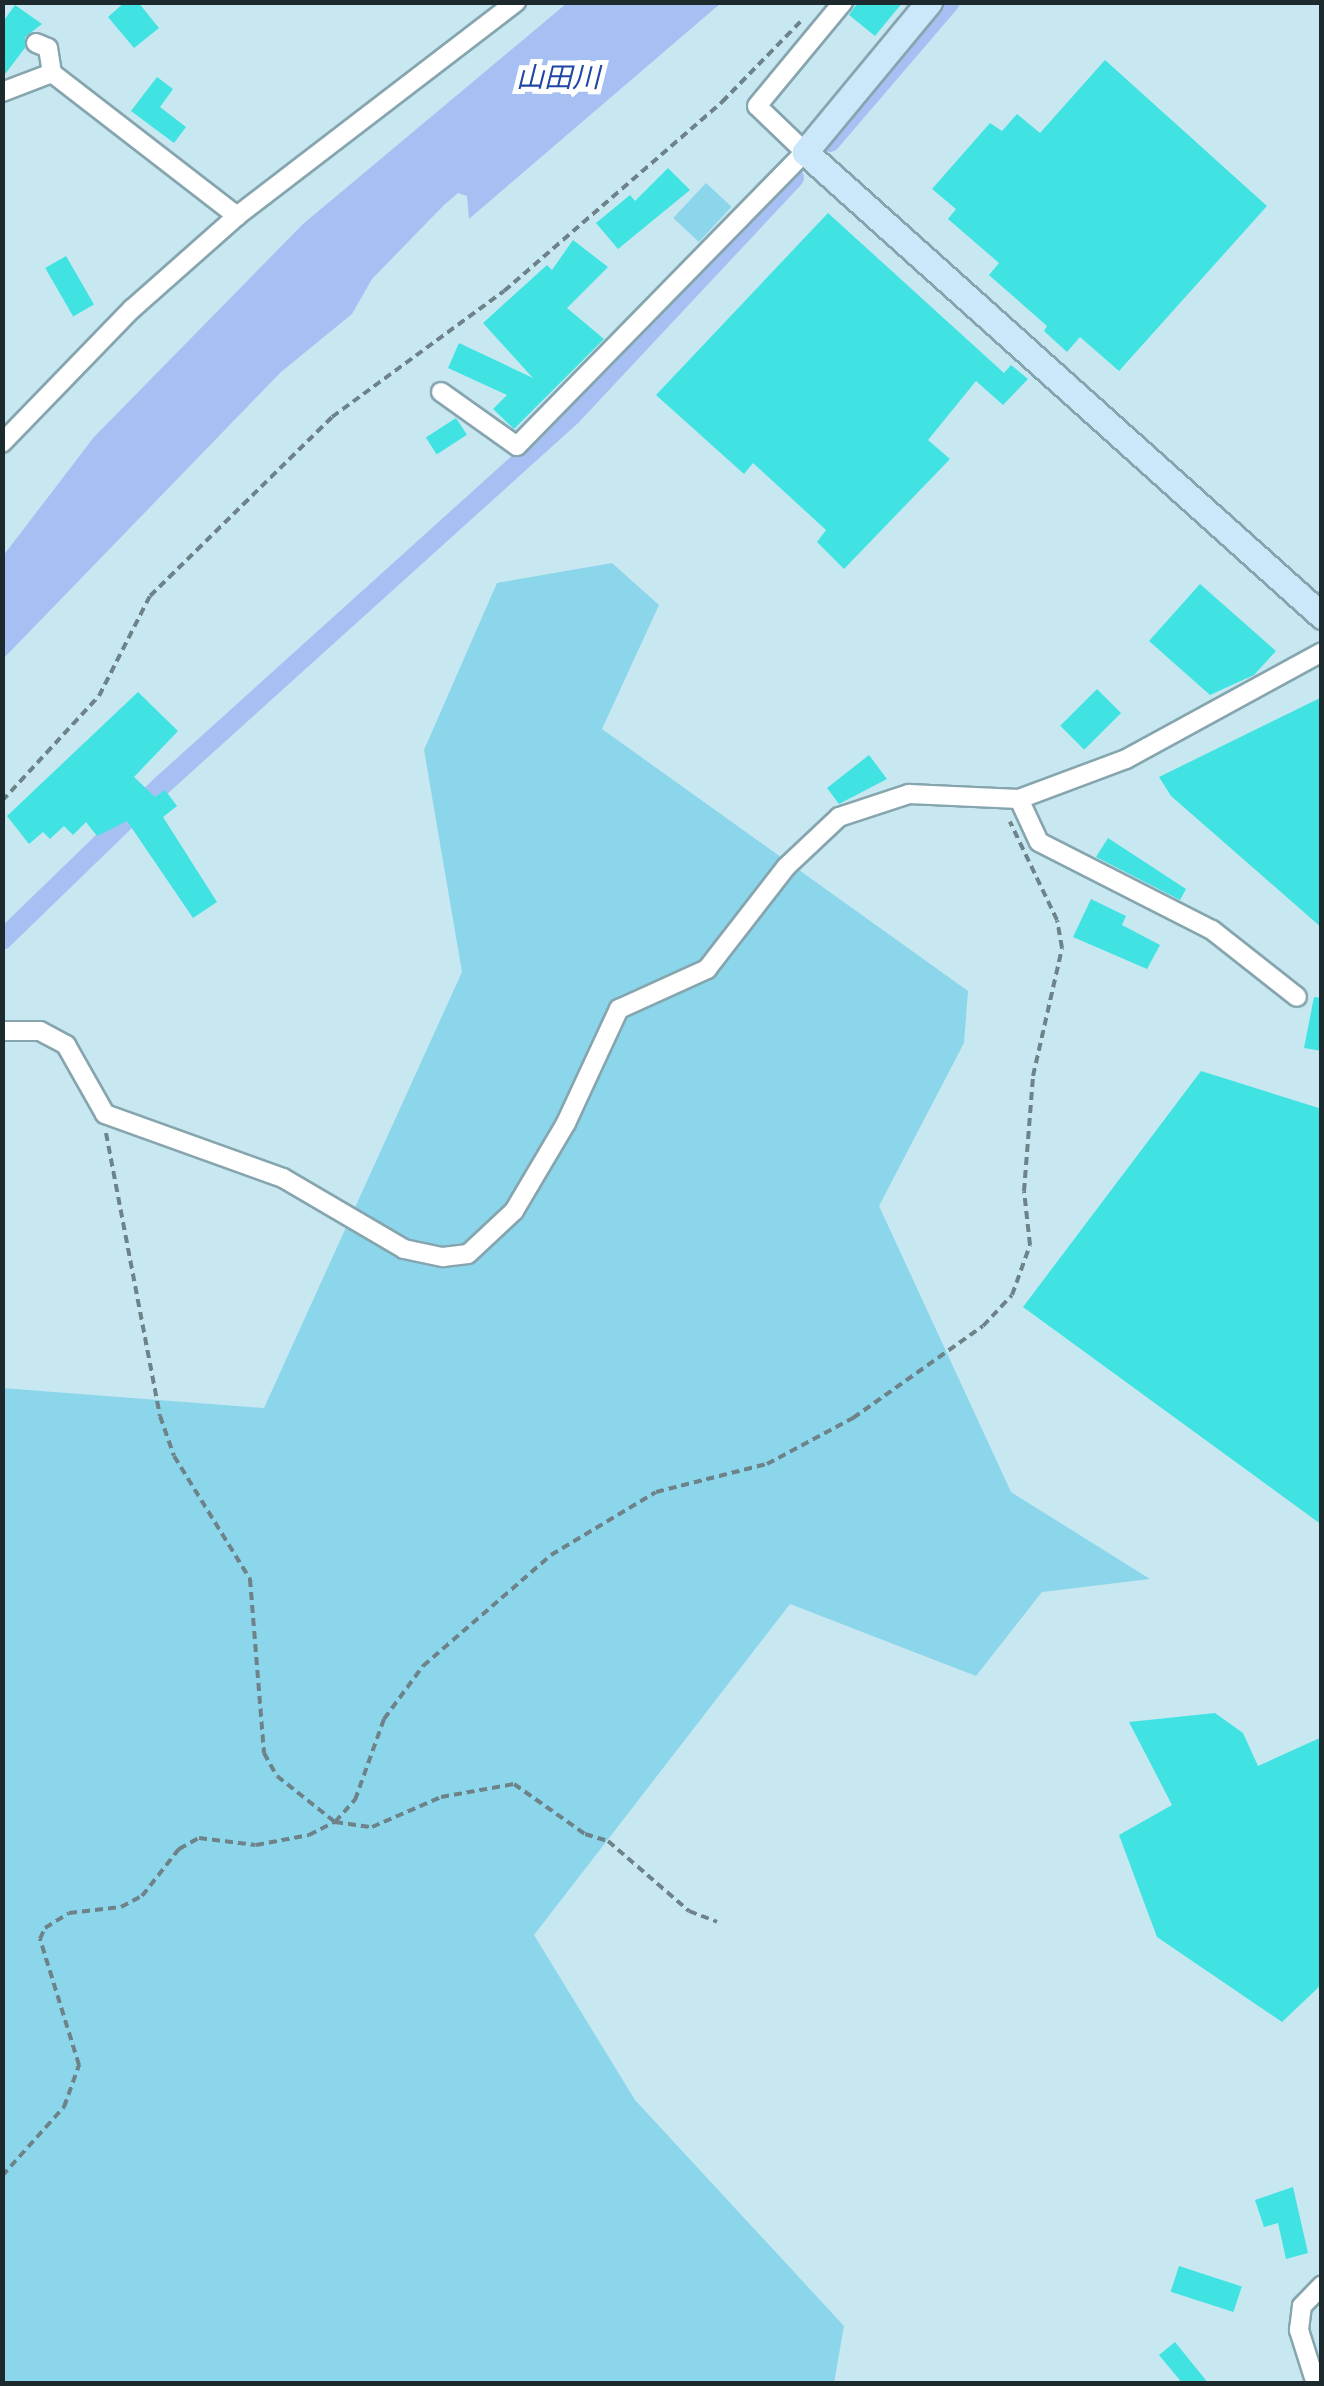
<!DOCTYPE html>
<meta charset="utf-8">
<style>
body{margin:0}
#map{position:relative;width:1324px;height:2386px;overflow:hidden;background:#c7e8f1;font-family:"DM Sans","Noto Sans JP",sans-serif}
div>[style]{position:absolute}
.green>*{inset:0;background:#8bd6ea;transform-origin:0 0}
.water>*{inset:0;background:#a6c0f3}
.canal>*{height:20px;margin:-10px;padding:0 10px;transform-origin:10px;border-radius:10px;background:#a6c0f3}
.building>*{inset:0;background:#40e3e1;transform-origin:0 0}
.path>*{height:4px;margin-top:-2px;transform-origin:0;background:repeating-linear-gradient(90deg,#6d8389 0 8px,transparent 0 13px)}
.roads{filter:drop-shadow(2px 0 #86a5ae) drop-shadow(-2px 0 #86a5ae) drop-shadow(0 2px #86a5ae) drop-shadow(0 -2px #86a5ae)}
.street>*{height:18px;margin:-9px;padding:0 9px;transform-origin:9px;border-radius:9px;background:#fff}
.secondary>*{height:25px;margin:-12.5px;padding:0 12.5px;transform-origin:12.5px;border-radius:12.5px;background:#cbe8fb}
span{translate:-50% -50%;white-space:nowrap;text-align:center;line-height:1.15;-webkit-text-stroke:10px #fff;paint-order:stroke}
.water-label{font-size:28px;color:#2047a6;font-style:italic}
.frame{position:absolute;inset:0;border:5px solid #1c292d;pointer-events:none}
</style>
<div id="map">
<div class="green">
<div style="left:706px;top:183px;width:35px;height:48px;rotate:43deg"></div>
<div style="clip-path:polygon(612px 563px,659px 605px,602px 729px,968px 991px,964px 1043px,879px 1206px,1011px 1492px,1150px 1579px,1042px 1592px,976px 1676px,790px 1604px,534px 1935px,635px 2100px,844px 2326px,834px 2383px,3px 2383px,2px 1388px,264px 1408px,462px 972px,424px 750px,497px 583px)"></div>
</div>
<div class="water">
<div style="clip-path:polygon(567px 3px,721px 3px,469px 219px,467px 196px,458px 193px,444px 205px,372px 279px,352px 314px,281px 372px,3px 659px,3px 556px,94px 437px,303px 224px)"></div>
</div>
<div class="canal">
<div style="left:830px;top:142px;width:184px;rotate:-49.4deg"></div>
<div style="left:2px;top:940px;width:221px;rotate:-44.1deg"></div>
<div style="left:161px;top:786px;width:554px;rotate:-42.07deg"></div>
<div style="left:572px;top:415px;width:325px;rotate:-46.9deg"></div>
</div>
<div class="building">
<div style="clip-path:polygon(125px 2px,138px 2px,159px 28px,134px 48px,108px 17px)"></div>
<div style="clip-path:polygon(858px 2px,903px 2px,875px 36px,849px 15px)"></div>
<div style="clip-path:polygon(15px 5px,42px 24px,25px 37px,25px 48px,2px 78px,2px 23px)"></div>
<div style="clip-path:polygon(1105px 60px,1267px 206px,1119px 371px,1080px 337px,1067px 352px,1044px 331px,1047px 326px,989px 275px,999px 263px,948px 219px,956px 209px,932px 189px,990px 123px,1002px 131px,1017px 114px,1040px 133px)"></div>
<div style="clip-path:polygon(157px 77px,173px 89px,160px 107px,186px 127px,174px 143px,131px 111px)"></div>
<div style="clip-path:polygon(668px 168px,690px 190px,618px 249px,596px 223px,630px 195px,635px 201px)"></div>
<div style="clip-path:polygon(828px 213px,1004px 373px,1011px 365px,1028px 379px,1003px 405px,976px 381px,928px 440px,950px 459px,844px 569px,817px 542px,826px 530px,753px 463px,744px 474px,656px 395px)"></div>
<div style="clip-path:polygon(573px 240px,608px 267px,567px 308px,604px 339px,514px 429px,493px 409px,507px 395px,448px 368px,459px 343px,533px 378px,483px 323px,547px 265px,552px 270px)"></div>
<div style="left:66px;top:256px;width:56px;height:24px;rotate:60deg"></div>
<div style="left:456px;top:418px;width:20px;height:36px;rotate:57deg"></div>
<div style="clip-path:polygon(1200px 584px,1276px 651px,1254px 675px,1210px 695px,1149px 641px)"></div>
<div style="left:1097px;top:689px;width:34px;height:52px;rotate:45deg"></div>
<div style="clip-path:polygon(138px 692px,178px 731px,134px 777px,155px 797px,165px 790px,177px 806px,163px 817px,217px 902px,193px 918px,127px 821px,97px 836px,86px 822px,73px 835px,64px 826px,50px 839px,43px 832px,29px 844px,7px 816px)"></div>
<div style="clip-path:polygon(1322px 697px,1322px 928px,1171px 796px,1159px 777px)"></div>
<div style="clip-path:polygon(869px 755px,887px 779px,839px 804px,827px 788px)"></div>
<div style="clip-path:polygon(1108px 838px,1186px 889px,1180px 900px,1096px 857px)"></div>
<div style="clip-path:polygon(1091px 899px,1126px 916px,1122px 925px,1160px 945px,1147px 969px,1073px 937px)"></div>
<div style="clip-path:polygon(1314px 997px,1322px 998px,1322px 1051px,1304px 1048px)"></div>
<div style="clip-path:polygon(1201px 1071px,1322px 1109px,1322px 1525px,1023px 1307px)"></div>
<div style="clip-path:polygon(1215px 1713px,1243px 1733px,1258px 1766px,1322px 1737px,1322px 1984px,1282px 2022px,1157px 1937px,1119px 1835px,1172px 1805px,1129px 1722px)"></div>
<div style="clip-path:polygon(1293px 2187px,1308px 2253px,1286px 2259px,1278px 2223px,1264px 2227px,1255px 2200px)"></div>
<div style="left:1179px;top:2266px;width:66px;height:27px;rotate:18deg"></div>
<div style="clip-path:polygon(1175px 2342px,1209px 2384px,1183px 2384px,1159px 2355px)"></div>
</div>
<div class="path">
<div style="left:2px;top:801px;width:143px;rotate:-47.3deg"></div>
<div style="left:99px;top:696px;width:112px;rotate:-63deg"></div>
<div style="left:150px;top:596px;width:255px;rotate:-44.5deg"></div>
<div style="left:332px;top:417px;width:213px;rotate:-36.2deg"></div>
<div style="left:504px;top:291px;width:289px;rotate:-40.9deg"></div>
<div style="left:722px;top:102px;width:113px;rotate:-45.7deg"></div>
<div style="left:106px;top:1133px;width:288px;rotate:79.2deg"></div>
<div style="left:160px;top:1416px;width:42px;rotate:70.7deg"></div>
<div style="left:174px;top:1456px;width:145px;rotate:58.3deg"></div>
<div style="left:250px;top:1579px;width:175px;rotate:85.4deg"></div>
<div style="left:264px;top:1753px;width:26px;rotate:61deg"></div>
<div style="left:277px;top:1776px;width:74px;rotate:38.4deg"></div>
<div style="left:335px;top:1822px;width:37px;rotate:8deg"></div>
<div style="left:372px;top:1827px;width:75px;rotate:-23.5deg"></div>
<div style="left:441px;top:1797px;width:74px;rotate:-10.1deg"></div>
<div style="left:514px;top:1784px;width:87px;rotate:35.2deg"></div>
<div style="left:585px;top:1834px;width:24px;rotate:17deg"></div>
<div style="left:608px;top:1841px;width:107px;rotate:40.8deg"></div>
<div style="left:689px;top:1911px;width:30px;rotate:21deg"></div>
<div style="left:2px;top:2176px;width:93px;rotate:-48.1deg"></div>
<div style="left:64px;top:2107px;width:45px;rotate:-70.3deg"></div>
<div style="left:79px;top:2065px;width:132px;rotate:-107.2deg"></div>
<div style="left:40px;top:1939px;width:12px;rotate:-66deg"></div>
<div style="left:45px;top:1928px;width:28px;rotate:-32deg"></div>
<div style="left:69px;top:1913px;width:52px;rotate:-6.6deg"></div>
<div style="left:121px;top:1907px;width:24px;rotate:-28deg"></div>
<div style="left:142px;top:1896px;width:60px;rotate:-51.8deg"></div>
<div style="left:179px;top:1849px;width:23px;rotate:-29deg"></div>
<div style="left:199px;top:1838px;width:57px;rotate:7deg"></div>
<div style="left:256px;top:1845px;width:54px;rotate:-10.7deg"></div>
<div style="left:309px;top:1835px;width:29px;rotate:-27deg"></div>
<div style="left:335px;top:1822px;width:30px;rotate:-48deg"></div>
<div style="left:355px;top:1800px;width:86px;rotate:-70.3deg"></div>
<div style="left:384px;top:1719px;width:66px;rotate:-53.7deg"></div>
<div style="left:423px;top:1666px;width:169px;rotate:-40.9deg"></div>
<div style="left:551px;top:1555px;width:122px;rotate:-31deg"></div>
<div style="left:656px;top:1492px;width:114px;rotate:-14.2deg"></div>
<div style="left:767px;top:1464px;width:98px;rotate:-28.1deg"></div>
<div style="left:853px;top:1418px;width:159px;rotate:-35.3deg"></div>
<div style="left:983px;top:1326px;width:42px;rotate:-46.9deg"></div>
<div style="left:1012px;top:1295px;width:53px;rotate:-70.2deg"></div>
<div style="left:1030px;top:1245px;width:54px;rotate:-96.3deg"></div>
<div style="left:1024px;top:1191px;width:115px;rotate:-85.5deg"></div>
<div style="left:1033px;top:1076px;width:131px;rotate:-77.2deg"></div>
<div style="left:1062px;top:948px;width:28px;rotate:-100deg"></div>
<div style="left:1057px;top:920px;width:109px;rotate:-115.6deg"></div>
</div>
<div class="roads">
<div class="street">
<div style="left:36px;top:43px;width:13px;rotate:23deg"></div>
<div style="left:48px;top:48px;width:25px;rotate:81deg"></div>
<div style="left:2px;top:92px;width:53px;rotate:-20.8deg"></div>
<div style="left:52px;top:73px;width:234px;rotate:37.7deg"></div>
<div style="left:441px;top:392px;width:93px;rotate:35.4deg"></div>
<div style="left:517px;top:446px;width:412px;rotate:-45.6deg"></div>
<div style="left:805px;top:152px;width:66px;rotate:-136.2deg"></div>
<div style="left:757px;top:106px;width:135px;rotate:-50.4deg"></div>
<div style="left:2px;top:443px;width:187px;rotate:-45.9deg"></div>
<div style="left:132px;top:309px;width:140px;rotate:-41.5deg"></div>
<div style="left:237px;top:216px;width:352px;rotate:-37.5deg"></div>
<div style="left:1019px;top:799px;width:47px;rotate:65.1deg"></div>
<div style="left:1039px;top:842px;width:194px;rotate:27deg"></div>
<div style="left:1212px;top:930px;width:108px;rotate:38.2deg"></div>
<div style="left:2px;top:1031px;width:38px"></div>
<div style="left:40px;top:1031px;width:30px;rotate:28deg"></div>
<div style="left:66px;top:1045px;width:79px;rotate:60.5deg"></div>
<div style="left:105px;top:1114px;width:189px;rotate:19.8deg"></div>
<div style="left:283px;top:1178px;width:140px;rotate:30.4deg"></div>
<div style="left:404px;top:1249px;width:40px;rotate:12deg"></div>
<div style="left:443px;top:1257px;width:25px;rotate:-7deg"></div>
<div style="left:468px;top:1254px;width:63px;rotate:-43.1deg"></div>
<div style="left:514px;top:1211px;width:102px;rotate:-59.4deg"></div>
<div style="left:566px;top:1123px;width:126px;rotate:-65.1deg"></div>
<div style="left:619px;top:1009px;width:97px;rotate:-24.4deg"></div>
<div style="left:707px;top:969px;width:129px;rotate:-52.2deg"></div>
<div style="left:786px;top:867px;width:73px;rotate:-43.3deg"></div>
<div style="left:839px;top:817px;width:74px;rotate:-18.2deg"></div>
<div style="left:909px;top:794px;width:110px;rotate:2.6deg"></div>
<div style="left:1019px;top:799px;width:114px;rotate:-20.5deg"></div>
<div style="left:1126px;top:759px;width:223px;rotate:-28.6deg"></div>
<div style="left:1316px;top:2384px;width:57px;rotate:-107.5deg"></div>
<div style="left:1299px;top:2330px;width:24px;rotate:-83deg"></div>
<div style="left:1302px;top:2306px;width:29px;rotate:-46deg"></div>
</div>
<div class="secondary">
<div style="left:929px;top:2px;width:195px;rotate:129.6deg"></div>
<div style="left:805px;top:152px;width:695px;rotate:41.91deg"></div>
</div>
</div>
<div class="water-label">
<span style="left:558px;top:78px">山田川</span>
</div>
<div class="frame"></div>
</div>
